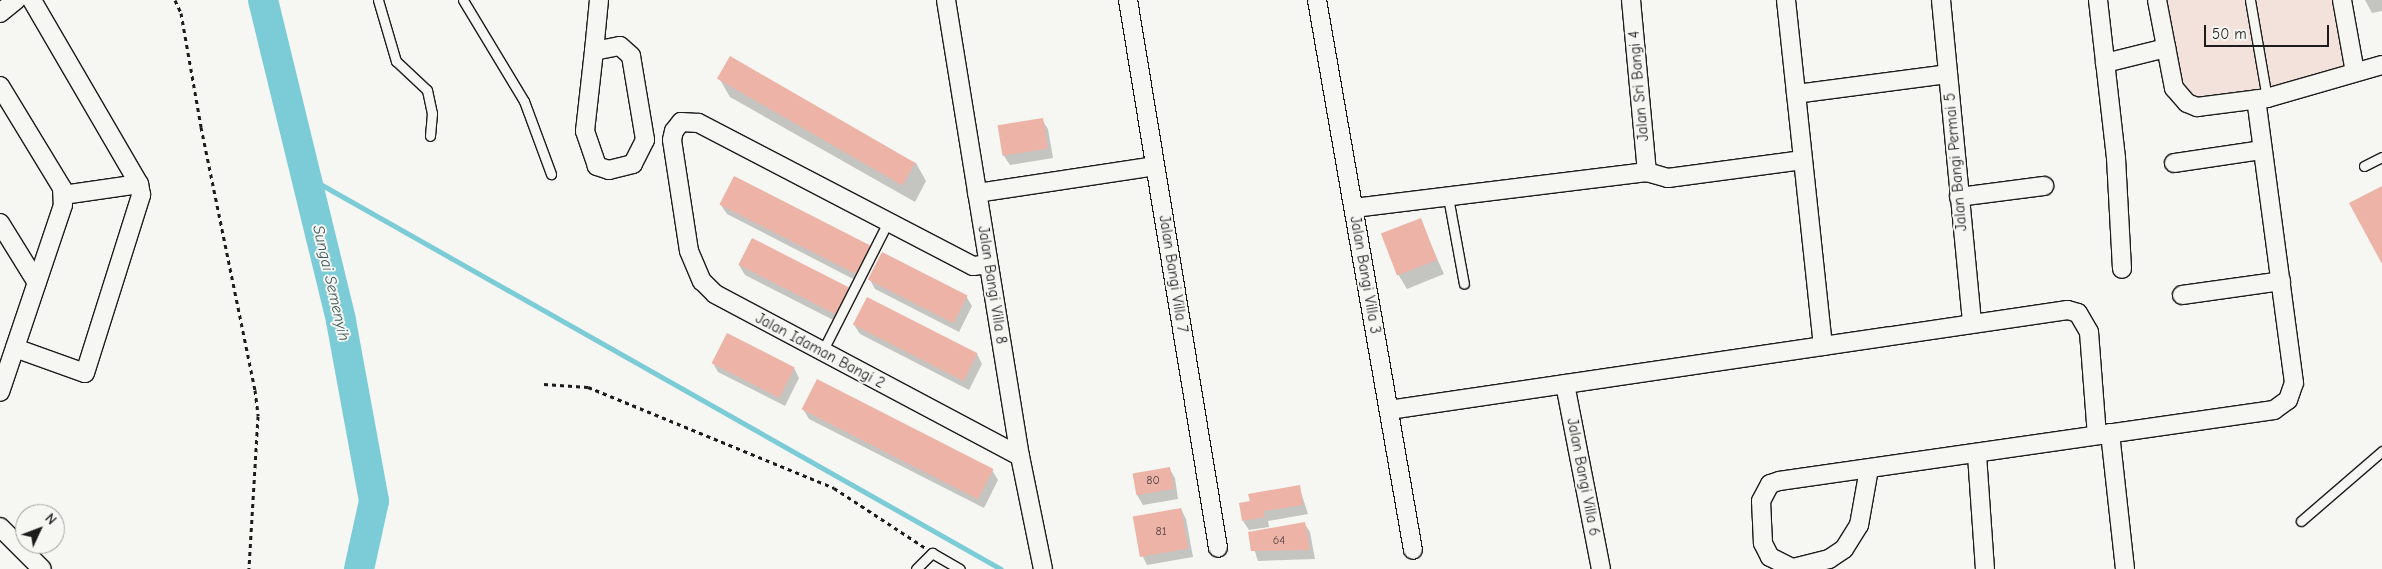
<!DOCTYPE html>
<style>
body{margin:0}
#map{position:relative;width:2382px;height:569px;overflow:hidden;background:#f6f6f2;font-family:"Comic Neue",sans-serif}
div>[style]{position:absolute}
.built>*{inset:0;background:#f3e2dc}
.shadow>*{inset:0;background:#0003}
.stream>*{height:5px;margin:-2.5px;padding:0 2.5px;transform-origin:2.5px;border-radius:2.5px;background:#7cccd7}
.river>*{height:30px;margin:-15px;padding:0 15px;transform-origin:15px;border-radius:15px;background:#7cccd7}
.building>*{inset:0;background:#edb3a7;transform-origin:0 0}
.path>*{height:3px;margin-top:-1.5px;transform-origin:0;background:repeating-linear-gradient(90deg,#1c1c1c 0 4px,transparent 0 8px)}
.roads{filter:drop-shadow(1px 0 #1c1c1c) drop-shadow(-1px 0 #1c1c1c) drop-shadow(0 1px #1c1c1c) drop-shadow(0 -1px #1c1c1c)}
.service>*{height:9px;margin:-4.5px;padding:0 4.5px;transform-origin:4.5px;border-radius:4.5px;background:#f6f6f2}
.minor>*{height:18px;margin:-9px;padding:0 9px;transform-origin:9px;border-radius:9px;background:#f6f6f2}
span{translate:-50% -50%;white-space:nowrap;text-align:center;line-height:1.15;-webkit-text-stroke:4px #f6f6f2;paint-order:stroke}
.number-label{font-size:12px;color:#50423f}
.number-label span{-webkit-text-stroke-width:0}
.street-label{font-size:15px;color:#1c1c1c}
.water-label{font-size:16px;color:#3e5a5d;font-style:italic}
.north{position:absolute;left:15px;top:504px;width:50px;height:50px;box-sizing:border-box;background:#f6f6f2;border:1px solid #9f9f9c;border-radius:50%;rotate:47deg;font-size:14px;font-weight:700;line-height:20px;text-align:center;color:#1c1c1c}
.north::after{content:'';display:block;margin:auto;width:18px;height:22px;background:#1c1c1c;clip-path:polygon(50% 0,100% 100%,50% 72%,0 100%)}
.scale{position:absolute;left:2204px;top:25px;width:125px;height:22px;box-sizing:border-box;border:2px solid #1c1c1c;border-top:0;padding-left:6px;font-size:15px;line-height:18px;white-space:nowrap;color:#1c1c1c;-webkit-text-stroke:4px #f6f6f2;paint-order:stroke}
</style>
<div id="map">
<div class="built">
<div style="clip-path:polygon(2164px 0,2335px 0,2347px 64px,2273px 91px,2199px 99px,2188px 96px,2179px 86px)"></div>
</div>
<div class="shadow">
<div style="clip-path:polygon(2365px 0,2382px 0,2382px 11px,2372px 13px)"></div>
<div style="clip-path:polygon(719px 78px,916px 163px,926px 181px,915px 202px,730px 97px)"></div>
<div style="clip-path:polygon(1042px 120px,1048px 129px,1053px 158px,1010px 165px,1004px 156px,999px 127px)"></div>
<div style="clip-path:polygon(721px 205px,869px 247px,875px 256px,861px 283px,727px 214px)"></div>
<div style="clip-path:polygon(1420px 220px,1444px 274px,1407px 289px,1398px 274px)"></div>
<div style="clip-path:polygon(739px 265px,848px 288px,854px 298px,841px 324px,745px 275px)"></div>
<div style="clip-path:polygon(870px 280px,966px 296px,972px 306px,959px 332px,875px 289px)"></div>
<div style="clip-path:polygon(854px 325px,977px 354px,982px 364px,969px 390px,860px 334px)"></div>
<div style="clip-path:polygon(713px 363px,794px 368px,799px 378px,785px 406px,718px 372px)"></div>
<div style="clip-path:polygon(818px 381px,992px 470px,998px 480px,984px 508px,809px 419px,803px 409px)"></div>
<div style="clip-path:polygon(1169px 468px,1175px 478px,1178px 499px,1143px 505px,1137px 495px)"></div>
<div style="clip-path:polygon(1299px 486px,1308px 514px,1268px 521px,1269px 527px,1249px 530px,1243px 521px)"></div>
<div style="clip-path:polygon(1181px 509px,1186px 519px,1193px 557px,1147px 565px,1142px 555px)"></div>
<div style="clip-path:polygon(1304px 523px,1310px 532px,1315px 559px,1258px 561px,1249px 533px)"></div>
</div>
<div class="stream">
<div style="left:306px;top:176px;width:798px;rotate:29.49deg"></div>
</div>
<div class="river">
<div style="left:263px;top:0;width:330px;rotate:76.3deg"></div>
<div style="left:341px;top:321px;width:183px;rotate:79.6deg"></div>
<div style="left:374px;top:501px;width:70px;rotate:102.4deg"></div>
</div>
<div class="building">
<div style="left:730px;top:56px;width:214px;height:26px;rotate:30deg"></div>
<div style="left:1043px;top:118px;width:31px;height:46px;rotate:81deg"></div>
<div style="left:734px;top:176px;width:153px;height:32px;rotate:27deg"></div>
<div style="clip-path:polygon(2382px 186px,2382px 264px,2349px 203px)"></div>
<div style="left:1421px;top:218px;width:45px;height:43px;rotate:69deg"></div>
<div style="left:752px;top:238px;width:109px;height:30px;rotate:27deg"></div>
<div style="left:882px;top:252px;width:96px;height:31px;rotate:27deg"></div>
<div style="left:867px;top:297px;width:124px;height:31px;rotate:27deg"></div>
<div style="left:727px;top:333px;width:76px;height:34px;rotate:27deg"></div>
<div style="left:817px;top:379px;width:198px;height:34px;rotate:27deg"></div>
<div style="left:1170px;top:467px;width:22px;height:38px;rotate:80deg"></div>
<div style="clip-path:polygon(1300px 485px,1303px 505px,1264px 511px,1265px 517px,1242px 521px,1239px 503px,1250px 501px,1248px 494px)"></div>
<div style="left:1181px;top:508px;width:41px;height:49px;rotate:80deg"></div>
<div style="clip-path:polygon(1305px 522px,1310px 550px,1251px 551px,1248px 532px)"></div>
</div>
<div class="path">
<div style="left:175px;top:0;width:14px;rotate:65deg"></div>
<div style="left:181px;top:13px;width:116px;rotate:80deg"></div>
<div style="left:201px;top:127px;width:268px;rotate:78.4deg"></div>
<div style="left:255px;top:390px;width:26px;rotate:83deg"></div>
<div style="left:258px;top:416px;width:153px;rotate:93.4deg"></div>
<div style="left:544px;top:384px;width:44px;rotate:3.9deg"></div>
<div style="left:588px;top:387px;width:266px;rotate:22.3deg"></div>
<div style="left:834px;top:488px;width:108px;rotate:33.2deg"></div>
</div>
<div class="roads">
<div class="service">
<div style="left:378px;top:0;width:64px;rotate:73.6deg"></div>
<div style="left:396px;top:61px;width:42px;rotate:43.1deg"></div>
<div style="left:427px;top:90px;width:24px;rotate:78deg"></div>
<div style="left:432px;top:113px;width:23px;rotate:95deg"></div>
<div style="left:463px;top:0;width:118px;rotate:58.9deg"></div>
<div style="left:524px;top:101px;width:78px;rotate:69.7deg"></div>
<div style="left:2250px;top:0;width:99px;rotate:80.2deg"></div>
<div style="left:2364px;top:166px;width:20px;rotate:-27deg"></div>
<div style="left:1448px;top:197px;width:88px;rotate:79.6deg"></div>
<div style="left:822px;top:352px;width:146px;rotate:-63.1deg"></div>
<div style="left:2301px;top:521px;width:107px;rotate:-40.8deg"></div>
<div style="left:916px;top:569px;width:23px;rotate:-45deg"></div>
<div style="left:932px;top:553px;width:32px;rotate:30deg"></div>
</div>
<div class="minor">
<div style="left:946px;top:0;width:462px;rotate:80.8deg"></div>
<div style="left:1020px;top:456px;width:115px;rotate:78.5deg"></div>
<div style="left:1128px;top:0;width:555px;rotate:80.67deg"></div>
<div style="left:1317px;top:0;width:558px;rotate:80.1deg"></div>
<div style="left:1631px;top:0;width:173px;rotate:84.7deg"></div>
<div style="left:1786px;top:0;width:348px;rotate:83.9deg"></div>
<div style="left:1941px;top:0;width:325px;rotate:84.5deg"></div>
<div style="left:2098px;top:0;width:159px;rotate:83.5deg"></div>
<div style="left:2116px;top:158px;width:111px;rotate:86.9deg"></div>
<div style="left:2157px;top:0;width:90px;rotate:79.1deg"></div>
<div style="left:2174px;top:88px;width:20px;rotate:49deg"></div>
<div style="left:2187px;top:103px;width:11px;rotate:22deg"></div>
<div style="left:2197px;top:107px;width:71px;rotate:-7.3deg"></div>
<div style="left:2267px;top:98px;width:120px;rotate:-16deg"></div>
<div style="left:2342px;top:0;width:73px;rotate:79.8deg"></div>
<div style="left:0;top:13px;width:21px;rotate:-39deg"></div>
<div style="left:620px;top:46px;width:15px;rotate:42deg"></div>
<div style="left:631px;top:56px;width:85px;rotate:80.5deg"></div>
<div style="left:645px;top:140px;width:27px;rotate:117deg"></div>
<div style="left:633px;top:164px;width:25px;rotate:166deg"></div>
<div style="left:609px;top:170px;width:13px;rotate:-162deg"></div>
<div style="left:597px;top:166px;width:37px;rotate:-109deg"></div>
<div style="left:585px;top:131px;width:81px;rotate:-83.6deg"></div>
<div style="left:594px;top:51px;width:26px;rotate:-11deg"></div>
<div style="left:594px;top:51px;width:51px;rotate:-84.4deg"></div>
<div style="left:2105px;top:63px;width:63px;rotate:-13.8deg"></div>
<div style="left:0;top:86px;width:119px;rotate:58.7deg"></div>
<div style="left:62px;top:188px;width:17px;rotate:87deg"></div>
<div style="left:63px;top:205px;width:197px;rotate:108.6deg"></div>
<div style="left:1796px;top:94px;width:153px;rotate:-7.5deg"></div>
<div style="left:2174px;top:163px;width:89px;rotate:-8.4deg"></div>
<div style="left:977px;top:193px;width:180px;rotate:-8.6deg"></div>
<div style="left:63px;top:195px;width:77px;rotate:-8.2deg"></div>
<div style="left:1959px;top:197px;width:86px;rotate:-7.4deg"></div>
<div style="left:1354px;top:208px;width:295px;rotate:-7deg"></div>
<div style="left:1647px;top:172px;width:22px;rotate:16deg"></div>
<div style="left:1668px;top:178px;width:136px;rotate:-7.6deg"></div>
<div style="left:0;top:223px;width:70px;rotate:58.3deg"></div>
<div style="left:988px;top:264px;width:15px;rotate:172deg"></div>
<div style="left:973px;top:266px;width:310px;rotate:-152.5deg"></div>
<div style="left:698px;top:123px;width:17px;rotate:-177deg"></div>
<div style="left:681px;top:122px;width:11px;rotate:128deg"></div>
<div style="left:674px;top:131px;width:9px;rotate:103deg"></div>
<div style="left:672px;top:140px;width:112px;rotate:81.3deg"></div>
<div style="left:689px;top:251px;width:33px;rotate:67deg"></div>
<div style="left:702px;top:281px;width:18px;rotate:45deg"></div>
<div style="left:715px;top:294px;width:345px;rotate:28deg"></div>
<div style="left:2182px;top:295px;width:100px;rotate:-8deg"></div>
<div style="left:15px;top:348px;width:74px;rotate:19.7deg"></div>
<div style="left:85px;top:373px;width:187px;rotate:-72.5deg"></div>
<div style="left:141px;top:195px;width:11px;rotate:-100deg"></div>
<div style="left:139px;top:184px;width:213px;rotate:-120.2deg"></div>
<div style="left:1565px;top:384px;width:188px;rotate:79deg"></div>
<div style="left:1389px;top:410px;width:686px;rotate:-8.38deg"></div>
<div style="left:2068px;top:310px;width:10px;rotate:17deg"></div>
<div style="left:2078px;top:313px;width:22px;rotate:60deg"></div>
<div style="left:2089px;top:332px;width:103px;rotate:85.6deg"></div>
<div style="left:2110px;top:433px;width:137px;rotate:83.7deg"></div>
<div style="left:1977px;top:455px;width:114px;rotate:86deg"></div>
<div style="left:1869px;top:469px;width:57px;rotate:100.1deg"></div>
<div style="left:1859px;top:525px;width:28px;rotate:122deg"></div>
<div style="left:1844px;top:549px;width:18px;rotate:146deg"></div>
<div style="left:1829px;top:559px;width:38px;rotate:166deg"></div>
<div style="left:1792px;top:568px;width:25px;rotate:-153deg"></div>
<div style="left:1770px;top:557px;width:16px;rotate:-117deg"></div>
<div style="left:1763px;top:543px;width:42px;rotate:-92.7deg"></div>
<div style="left:1761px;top:501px;width:19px;rotate:-62deg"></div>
<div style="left:1770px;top:484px;width:9px;rotate:-18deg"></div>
<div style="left:1779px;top:481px;width:500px;rotate:-8.16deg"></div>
<div style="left:2274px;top:410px;width:17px;rotate:-36deg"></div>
<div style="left:2288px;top:400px;width:18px;rotate:-71deg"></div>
<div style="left:2294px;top:383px;width:286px;rotate:-97.6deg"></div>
<div style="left:0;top:527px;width:59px;rotate:45deg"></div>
</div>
</div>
<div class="number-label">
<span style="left:1153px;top:481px">80</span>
<span style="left:1161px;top:532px">81</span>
<span style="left:1279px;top:541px">64</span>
</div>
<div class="street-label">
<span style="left:1639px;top:86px;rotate:-95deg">Jalan Sri Bangi 4</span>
<span style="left:1956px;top:162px;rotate:-95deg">Jalan Bangi Permai 5</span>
<span style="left:1173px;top:274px;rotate:81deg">Jalan Bangi Villa 7</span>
<span style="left:1365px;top:275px;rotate:80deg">Jalan Bangi Villa 3</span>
<span style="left:992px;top:285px;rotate:81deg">Jalan Bangi Villa 8</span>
<span style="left:820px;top:351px;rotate:28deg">Jalan Idaman Bangi 2</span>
<span style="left:1583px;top:477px;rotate:79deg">Jalan Bangi Villa 6</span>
</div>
<div class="water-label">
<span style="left:331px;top:283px;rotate:77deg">Sungai Semenyih</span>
</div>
<div class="north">N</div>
<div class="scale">50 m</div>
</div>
